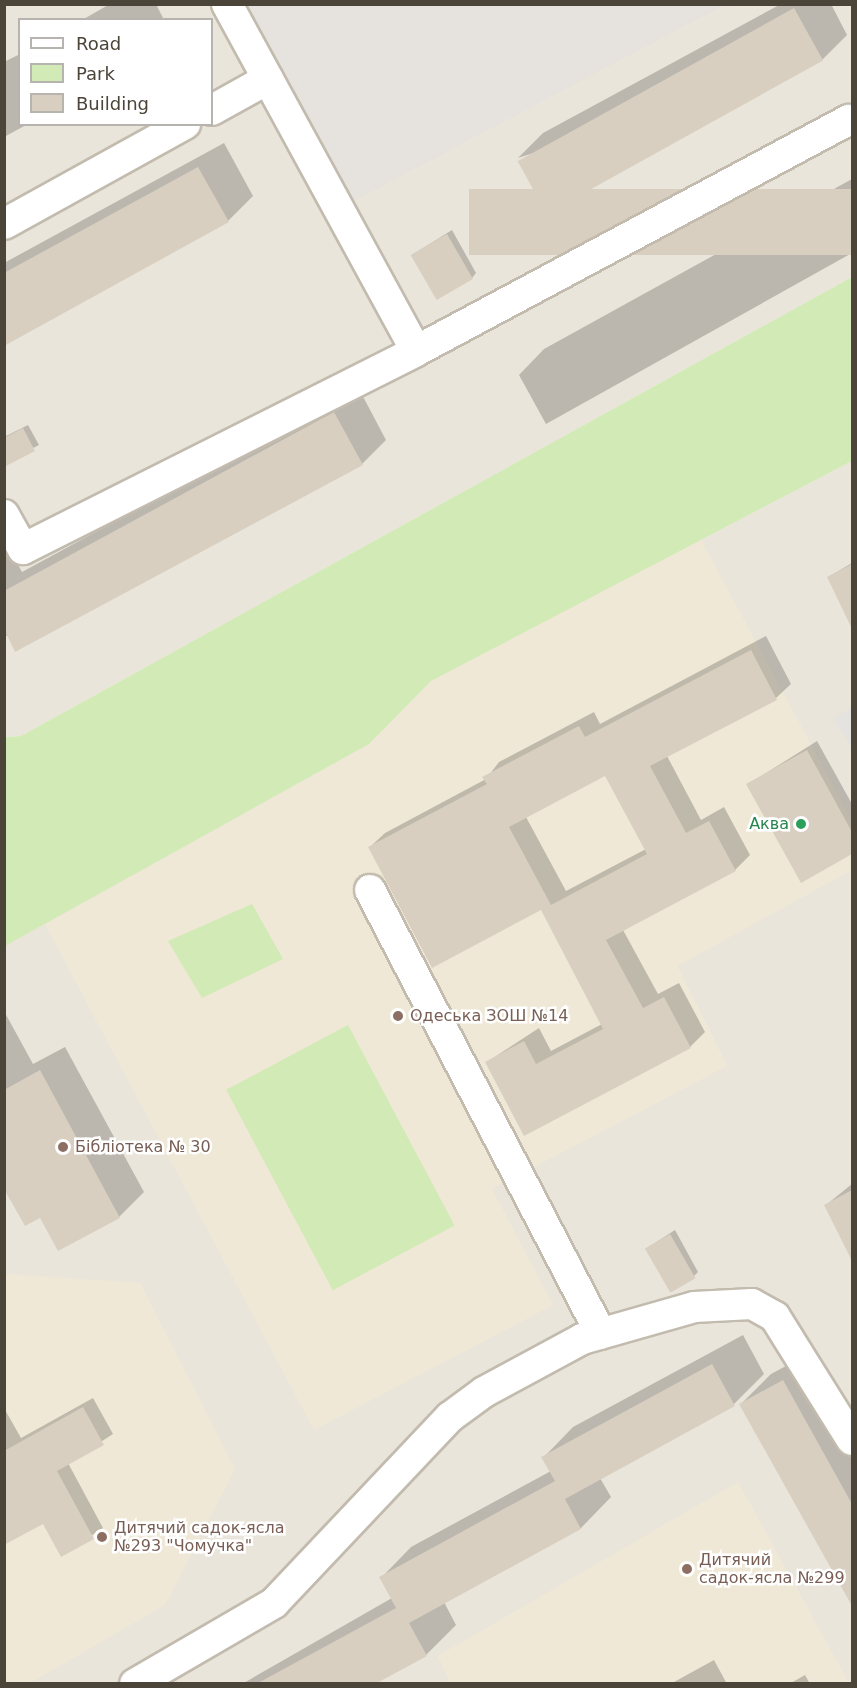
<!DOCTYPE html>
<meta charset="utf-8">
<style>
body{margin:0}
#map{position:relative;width:857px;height:1688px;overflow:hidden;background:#f6f3ec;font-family:"DejaVu Sans",sans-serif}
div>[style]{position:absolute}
.residential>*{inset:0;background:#eae5da}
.industrial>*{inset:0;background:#e6e2dd}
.education>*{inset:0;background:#efe8d6}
.green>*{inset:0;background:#d2eab5;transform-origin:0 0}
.parking>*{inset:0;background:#e5e3e0}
.shadow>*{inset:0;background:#0003}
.building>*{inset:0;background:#d8cfc1;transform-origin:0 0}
.roads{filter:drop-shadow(2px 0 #c2bbae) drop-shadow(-2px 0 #c2bbae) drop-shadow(0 2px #c2bbae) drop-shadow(0 -2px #c2bbae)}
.minor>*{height:30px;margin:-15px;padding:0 15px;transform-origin:15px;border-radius:15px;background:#fff}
.dots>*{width:16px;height:16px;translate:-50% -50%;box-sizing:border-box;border:3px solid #fff;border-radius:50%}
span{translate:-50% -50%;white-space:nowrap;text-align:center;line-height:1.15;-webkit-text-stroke:5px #fff;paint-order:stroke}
.leisure-label{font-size:16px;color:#27864d}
.right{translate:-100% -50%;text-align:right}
.education-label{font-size:16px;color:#785e54}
.left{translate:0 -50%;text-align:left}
.frame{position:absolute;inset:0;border:6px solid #4b4439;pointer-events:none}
.legend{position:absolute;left:18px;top:18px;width:195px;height:108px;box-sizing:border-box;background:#fff;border:2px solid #b7b4b0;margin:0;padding:8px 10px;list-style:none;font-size:18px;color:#4b4439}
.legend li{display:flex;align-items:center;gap:12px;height:30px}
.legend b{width:30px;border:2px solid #b7b4b0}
</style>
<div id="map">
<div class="residential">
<div style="clip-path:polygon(evenodd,4px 5px,852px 5px,852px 277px,21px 736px,5px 737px,4px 5px,20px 20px,212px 20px,212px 124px,20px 124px,20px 20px)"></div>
<div style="clip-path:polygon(852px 461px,852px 1683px,5px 1683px,4px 946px,369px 744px,431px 681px)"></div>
</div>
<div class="industrial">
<div style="clip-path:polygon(248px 5px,724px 5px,352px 202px)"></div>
</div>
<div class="education">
<div style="clip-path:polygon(700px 538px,852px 821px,852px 870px,677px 966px,727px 1066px,492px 1189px,553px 1305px,314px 1430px,45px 924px,369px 744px,431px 681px)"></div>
<div style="clip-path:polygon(4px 1274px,140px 1283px,235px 1469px,165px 1605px,30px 1683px,5px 1683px)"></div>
<div style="clip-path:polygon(738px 1482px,849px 1683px,442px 1683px,449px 1680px,438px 1656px)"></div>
</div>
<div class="green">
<div style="clip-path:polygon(852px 277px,852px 461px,431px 681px,369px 744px,5px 946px,5px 737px,21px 736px)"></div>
<div style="clip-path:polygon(252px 904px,283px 959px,202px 998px,168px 941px)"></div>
<div style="left:348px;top:1025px;width:227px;height:138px;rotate:62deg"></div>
</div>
<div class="parking">
<div style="clip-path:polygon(852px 708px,852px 748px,833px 718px)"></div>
</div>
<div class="shadow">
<div style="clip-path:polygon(110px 4px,156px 4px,164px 20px,82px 20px)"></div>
<div style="clip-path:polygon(781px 4px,831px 4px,847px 35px,822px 60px,518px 158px,543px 133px)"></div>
<div style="clip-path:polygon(20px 54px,20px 124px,28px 124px,4px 137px,4px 62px)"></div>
<div style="clip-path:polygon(224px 143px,253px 196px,228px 221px,4px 344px,4px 263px)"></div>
<div style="clip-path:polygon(852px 179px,852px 253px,546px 424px,519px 375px,544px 349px)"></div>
<div style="clip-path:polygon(452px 230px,476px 273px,472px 278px,412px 255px)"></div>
<div style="clip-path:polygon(359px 389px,386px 440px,362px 464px,4px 637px,4px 539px,22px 572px)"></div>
<div style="clip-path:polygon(28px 425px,39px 445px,4px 463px,4px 437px)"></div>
<div style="clip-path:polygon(852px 563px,852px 626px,828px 577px)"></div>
<div style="clip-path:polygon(evenodd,766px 636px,791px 684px,776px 698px,667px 756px,701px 820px,724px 807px,750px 855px,735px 870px,623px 930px,658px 994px,679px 983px,705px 1032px,690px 1047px,525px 1134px,487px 1062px,539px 1028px,551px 1051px,602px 1024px,541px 908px,370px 847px,385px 833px,486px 779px,499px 762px,594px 712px,600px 724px,766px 636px,606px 774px,646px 849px,566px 891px,526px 817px,606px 774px)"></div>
<div style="clip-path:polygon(817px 741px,852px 804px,852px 852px,801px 881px,747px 785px)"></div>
<div style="clip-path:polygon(4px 1011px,33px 1064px,65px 1047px,144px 1192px,119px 1217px,41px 1216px,4px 1186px)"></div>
<div style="clip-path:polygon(852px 1184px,852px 1258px,826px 1205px)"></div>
<div style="clip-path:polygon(675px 1230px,698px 1272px,694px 1276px,647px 1248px)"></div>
<div style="clip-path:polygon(743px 1335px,764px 1374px,734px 1404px,600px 1478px,611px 1497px,581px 1528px,444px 1602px,456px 1625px,426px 1655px,374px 1684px,242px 1684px,392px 1598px,381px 1578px,411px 1547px,551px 1471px,543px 1458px,573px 1427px)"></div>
<div style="clip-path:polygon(814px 1351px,852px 1420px,852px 1574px,840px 1581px,741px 1404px,771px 1374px)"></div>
<div style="clip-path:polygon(93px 1398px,113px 1434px,68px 1463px,103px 1528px,62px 1555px,44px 1522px,4px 1544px,4px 1408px,21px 1438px)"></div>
<div style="clip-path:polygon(714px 1660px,727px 1684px,672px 1684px,674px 1682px)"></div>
<div style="clip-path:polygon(805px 1675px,810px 1684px,789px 1684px)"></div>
</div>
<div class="building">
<div style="left:794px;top:8px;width:60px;height:316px;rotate:61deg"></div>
<div style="clip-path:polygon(198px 167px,229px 222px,4px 346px,4px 273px)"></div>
<div style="left:852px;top:189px;width:66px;height:383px;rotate:90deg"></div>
<div style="left:447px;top:234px;width:52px;height:42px;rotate:60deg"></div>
<div style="clip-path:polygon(334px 412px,363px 465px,15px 652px,4px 629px,4px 591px)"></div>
<div style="clip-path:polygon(23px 428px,35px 451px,4px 467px,4px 438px)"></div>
<div style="clip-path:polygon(852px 564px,852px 629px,827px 577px)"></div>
<div style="clip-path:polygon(evenodd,751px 650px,777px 700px,650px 766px,686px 833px,709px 821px,736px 871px,606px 940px,643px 1008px,664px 997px,691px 1048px,524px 1136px,485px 1062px,524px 1041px,536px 1064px,603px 1029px,541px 910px,432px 968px,368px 847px,487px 784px,482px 777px,579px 726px,585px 737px,751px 650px,605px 776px,647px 854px,551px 905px,509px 827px,605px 776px)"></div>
<div style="clip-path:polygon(807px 750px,852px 832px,852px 854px,801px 883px,746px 784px)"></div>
<div style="clip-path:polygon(40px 1070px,120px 1218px,58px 1251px,40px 1218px,25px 1226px,4px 1189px,4px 1090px)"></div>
<div style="clip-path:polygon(852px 1190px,852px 1261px,824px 1205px)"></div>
<div style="left:670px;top:1234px;width:51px;height:29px;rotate:60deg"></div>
<div style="clip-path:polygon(712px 1364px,735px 1406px,565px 1499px,581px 1529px,409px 1623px,427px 1656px,377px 1683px,258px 1683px,396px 1608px,379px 1577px,555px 1481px,541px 1457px)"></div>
<div style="clip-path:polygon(783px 1380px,852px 1504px,852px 1606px,739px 1404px)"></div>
<div style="clip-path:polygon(83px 1407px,104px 1445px,57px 1471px,94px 1539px,61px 1557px,43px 1524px,4px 1545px,4px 1451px)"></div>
</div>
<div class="roads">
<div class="minor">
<div style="left:227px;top:4px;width:395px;rotate:61.4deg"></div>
<div style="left:212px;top:110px;width:64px;rotate:-29deg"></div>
<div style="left:4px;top:224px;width:207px;rotate:-28.9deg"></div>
<div style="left:4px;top:515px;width:39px;rotate:61deg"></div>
<div style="left:23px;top:549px;width:440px;rotate:-26.7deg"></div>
<div style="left:416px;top:351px;width:491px;rotate:-28.1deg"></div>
<div style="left:370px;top:890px;width:500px;rotate:62.51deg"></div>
<div style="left:135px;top:1684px;width:161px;rotate:-30.2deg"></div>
<div style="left:274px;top:1603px;width:256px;rotate:-46.6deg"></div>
<div style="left:450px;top:1417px;width:42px;rotate:-36.3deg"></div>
<div style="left:484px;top:1392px;width:111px;rotate:-28.4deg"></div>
<div style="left:582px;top:1339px;width:116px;rotate:-15.9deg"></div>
<div style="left:694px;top:1307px;width:58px;rotate:-3deg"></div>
<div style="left:752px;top:1304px;width:26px;rotate:29deg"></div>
<div style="left:775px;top:1317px;width:145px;rotate:58deg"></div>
</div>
</div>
<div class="dots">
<div style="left:801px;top:824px;background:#2e9e5b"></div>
<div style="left:398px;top:1016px;background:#8d6e63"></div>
<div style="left:63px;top:1147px;background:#8d6e63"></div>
<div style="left:102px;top:1537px;background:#8d6e63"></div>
<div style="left:687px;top:1569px;background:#8d6e63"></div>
</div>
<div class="leisure-label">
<span class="right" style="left:789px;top:824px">Аква</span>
</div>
<div class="education-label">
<span class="left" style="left:410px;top:1016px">Одеська ЗОШ №14</span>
<span class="left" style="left:75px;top:1147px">Бібліотека № 30</span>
<span class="left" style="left:114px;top:1537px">Дитячий садок-ясла<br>№293 "Чомучка"</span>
<span class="left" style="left:699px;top:1569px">Дитячий<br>садок-ясла №299</span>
</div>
<div class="frame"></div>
<ul class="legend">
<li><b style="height:8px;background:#fff"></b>Road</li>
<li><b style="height:16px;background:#d2eab5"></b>Park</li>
<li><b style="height:16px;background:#d8cfc1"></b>Building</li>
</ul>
</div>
